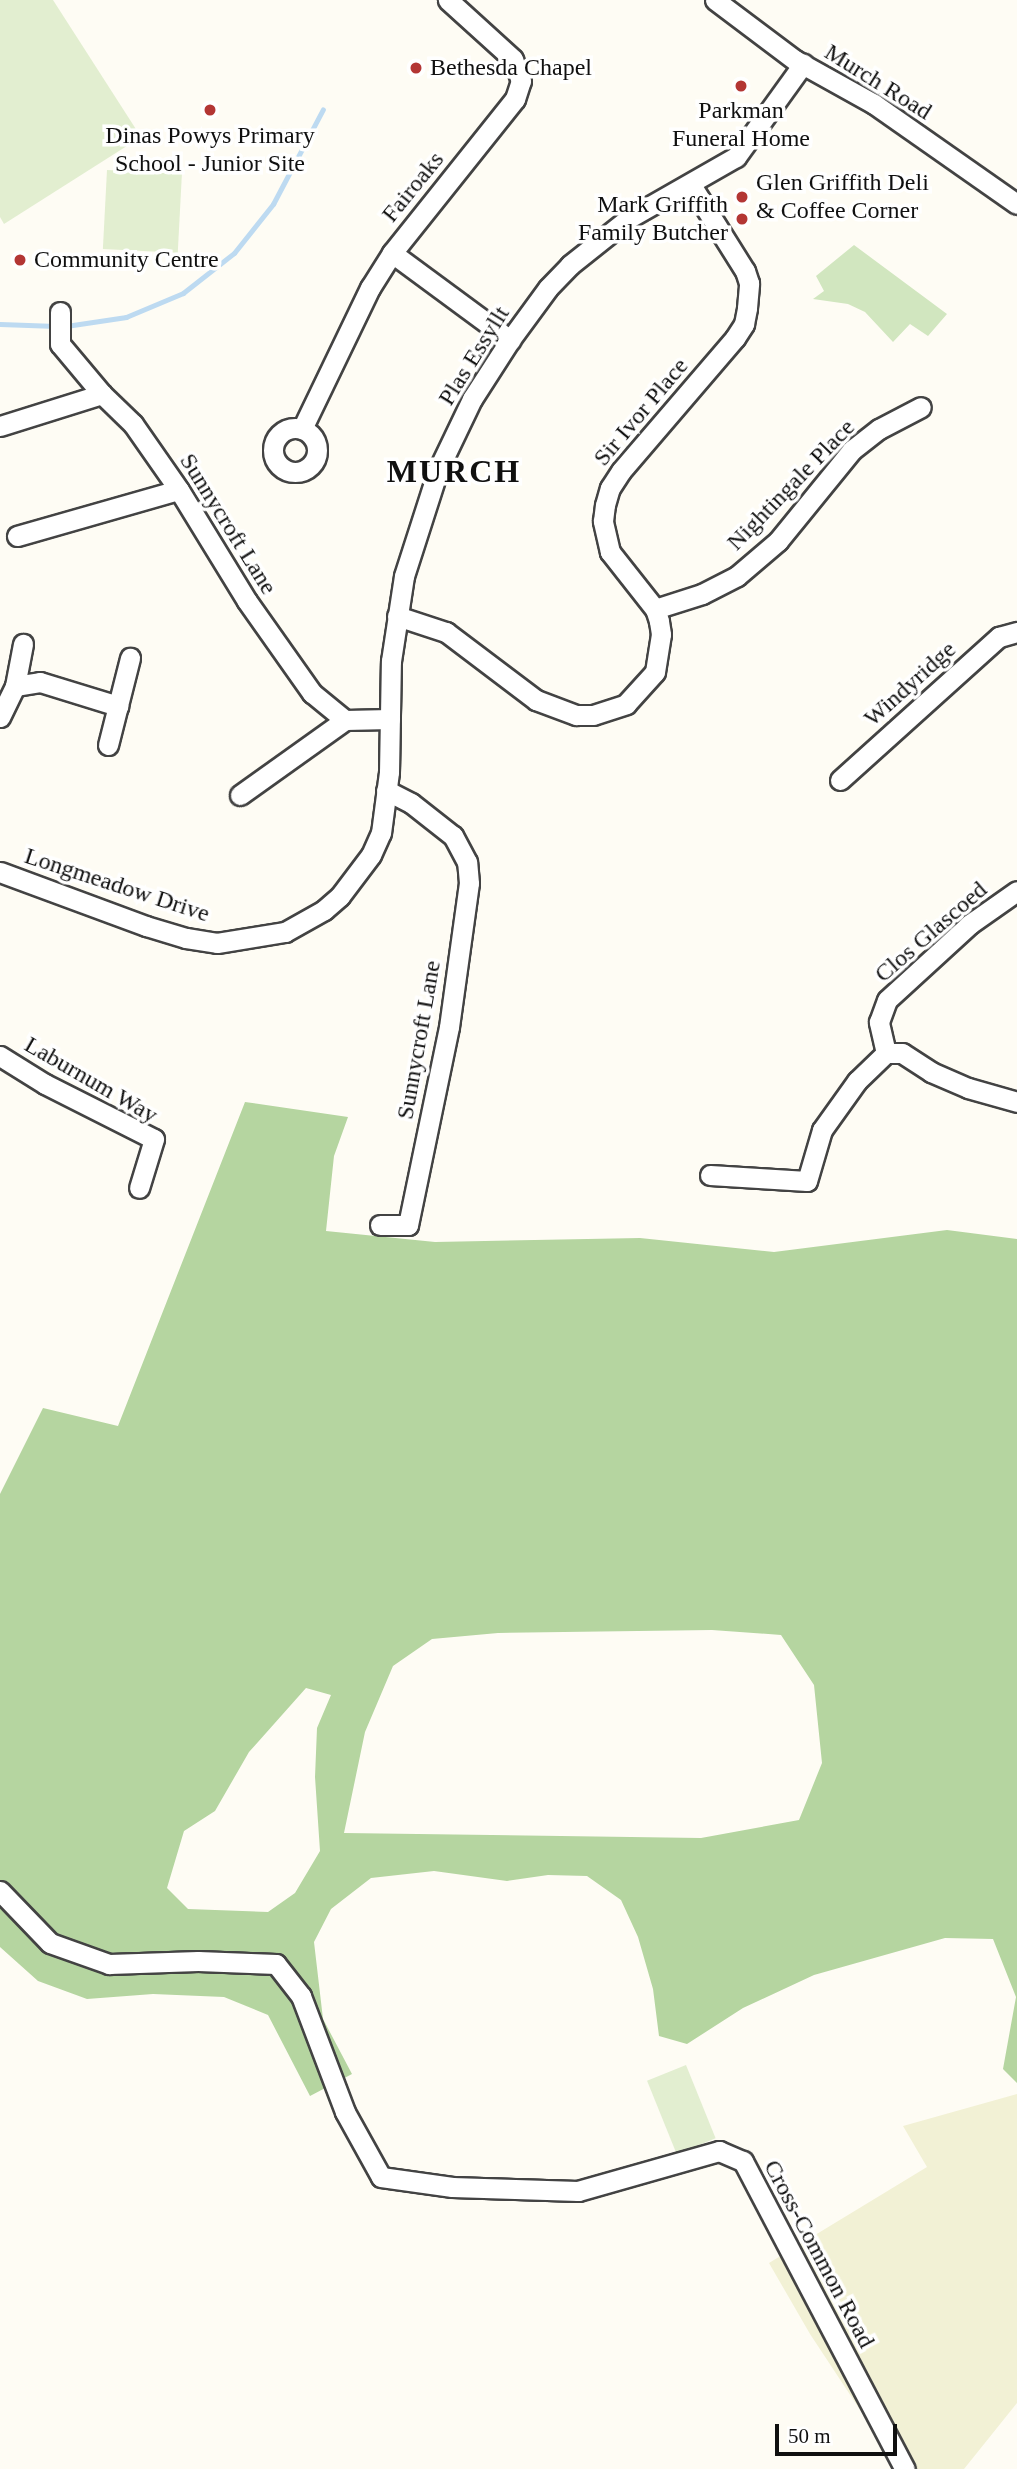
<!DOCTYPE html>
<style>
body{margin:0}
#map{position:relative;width:1017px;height:2469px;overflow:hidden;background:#fefcf4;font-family:"Times New Roman",serif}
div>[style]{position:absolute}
.farmland>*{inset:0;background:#f2f1d5}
.green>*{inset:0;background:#d1e6bf}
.forest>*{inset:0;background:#b5d5a0}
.pitch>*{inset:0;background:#e2eed0;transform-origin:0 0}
.stream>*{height:5px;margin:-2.5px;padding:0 2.5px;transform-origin:2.5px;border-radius:2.5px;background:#bddaf1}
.roads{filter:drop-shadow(2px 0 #434343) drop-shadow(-2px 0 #434343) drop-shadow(0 2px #434343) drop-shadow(0 -2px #434343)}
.street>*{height:19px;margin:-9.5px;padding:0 9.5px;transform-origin:9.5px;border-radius:9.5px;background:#fff}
.street>.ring{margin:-9.5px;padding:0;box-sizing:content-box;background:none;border:19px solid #fff;border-radius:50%}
.dots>*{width:19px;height:19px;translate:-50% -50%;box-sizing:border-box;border:4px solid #fff;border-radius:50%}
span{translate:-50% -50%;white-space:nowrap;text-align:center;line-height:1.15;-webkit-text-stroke:7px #fff;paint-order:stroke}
.poi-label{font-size:24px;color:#101010}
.left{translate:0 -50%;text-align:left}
.right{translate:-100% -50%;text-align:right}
.street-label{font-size:24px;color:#101010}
.district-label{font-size:32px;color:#101010;font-weight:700;letter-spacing:2px}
.scale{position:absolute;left:775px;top:2424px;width:122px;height:32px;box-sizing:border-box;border:4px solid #101010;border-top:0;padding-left:9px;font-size:21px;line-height:24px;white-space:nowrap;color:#101010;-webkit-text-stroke:5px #fff;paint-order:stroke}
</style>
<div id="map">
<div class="farmland">
<div style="clip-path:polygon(1017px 2094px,1017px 2403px,964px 2469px,899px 2469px,810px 2334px,769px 2263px,927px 2167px,903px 2126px)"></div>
</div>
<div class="green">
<div style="clip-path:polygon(854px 245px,947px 314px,928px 336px,910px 324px,893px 342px,865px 312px,848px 304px,813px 299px,824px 291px,816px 276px)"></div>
</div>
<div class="forest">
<div style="clip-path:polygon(evenodd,245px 1102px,348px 1117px,334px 1156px,326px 1231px,435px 1242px,640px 1238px,774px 1252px,947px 1230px,1017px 1239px,1017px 2083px,1003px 2069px,1016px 1997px,993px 1939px,945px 1938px,814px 1975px,743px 2008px,687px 2044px,659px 2036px,653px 1989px,638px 1937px,621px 1900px,587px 1876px,548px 1875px,507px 1881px,434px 1871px,371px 1878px,331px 1909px,314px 1942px,323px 2019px,352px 2074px,310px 2096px,268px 2015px,224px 1997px,153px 1994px,87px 1999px,38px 1981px,0 1947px,0 1494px,43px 1408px,118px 1426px,245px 1102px,712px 1630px,781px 1635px,814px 1685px,822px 1763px,799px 1820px,701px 1838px,344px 1833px,365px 1732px,393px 1666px,432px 1639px,498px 1633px,712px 1630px,245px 1102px,306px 1688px,331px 1695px,317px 1728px,315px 1777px,320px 1851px,295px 1893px,268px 1912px,188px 1909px,167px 1888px,184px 1831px,215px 1811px,249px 1752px,306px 1688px)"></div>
</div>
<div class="pitch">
<div style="clip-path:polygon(0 0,53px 0,141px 137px,4px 224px,0 217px)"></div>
<div style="left:107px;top:170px;width:75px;height:79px;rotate:3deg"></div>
<div style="left:686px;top:2065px;width:79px;height:42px;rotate:68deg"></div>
</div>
<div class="stream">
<div style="left:0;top:324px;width:56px;rotate:2deg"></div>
<div style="left:66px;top:326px;width:61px;rotate:-8.5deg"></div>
<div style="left:126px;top:317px;width:62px;rotate:-22.8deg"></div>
<div style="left:183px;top:293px;width:65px;rotate:-38.1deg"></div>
<div style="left:234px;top:253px;width:63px;rotate:-51.5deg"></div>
<div style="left:273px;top:204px;width:107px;rotate:-62.2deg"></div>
</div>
<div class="roads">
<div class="street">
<div style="left:715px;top:0;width:100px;rotate:36.9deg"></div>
<div style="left:795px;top:60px;width:90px;rotate:29.1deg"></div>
<div style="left:874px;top:104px;width:174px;rotate:35deg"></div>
<div style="left:392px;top:253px;width:147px;rotate:36.4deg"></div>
<div style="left:60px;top:312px;width:32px;rotate:90deg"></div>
<div style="left:60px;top:344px;width:65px;rotate:50deg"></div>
<div style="left:102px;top:394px;width:43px;rotate:44.1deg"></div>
<div style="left:133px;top:424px;width:80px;rotate:55.1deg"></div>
<div style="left:179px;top:490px;width:130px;rotate:58.5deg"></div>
<div style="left:247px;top:601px;width:113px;rotate:54.8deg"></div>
<div style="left:312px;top:693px;width:43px;rotate:39.3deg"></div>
<div style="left:345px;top:720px;width:45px;rotate:-1.3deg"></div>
<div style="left:0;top:426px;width:107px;rotate:-17.4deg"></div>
<div class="ring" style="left:273px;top:428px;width:25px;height:25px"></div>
<div style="left:302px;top:429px;width:157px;rotate:-64.3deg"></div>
<div style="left:370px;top:288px;width:41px;rotate:-57.8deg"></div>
<div style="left:392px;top:253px;width:197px;rotate:-51.4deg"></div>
<div style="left:515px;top:99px;width:19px;rotate:-72deg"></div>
<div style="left:521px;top:81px;width:23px;rotate:-110deg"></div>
<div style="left:513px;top:59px;width:88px;rotate:-137.8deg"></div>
<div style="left:17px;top:536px;width:168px;rotate:-15.9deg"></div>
<div style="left:655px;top:609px;width:49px;rotate:-17.7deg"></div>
<div style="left:702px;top:594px;width:39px;rotate:-27deg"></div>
<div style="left:737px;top:576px;width:54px;rotate:-40.5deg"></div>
<div style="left:778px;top:541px;width:117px;rotate:-50.9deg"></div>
<div style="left:852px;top:450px;width:34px;rotate:-38deg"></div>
<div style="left:879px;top:429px;width:47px;rotate:-27.6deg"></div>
<div style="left:397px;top:616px;width:52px;rotate:18.1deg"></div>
<div style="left:446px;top:632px;width:113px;rotate:37.1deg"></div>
<div style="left:536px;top:700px;width:43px;rotate:20.6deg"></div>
<div style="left:576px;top:715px;width:17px"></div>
<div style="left:593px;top:715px;width:35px;rotate:-18deg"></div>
<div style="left:626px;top:704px;width:43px;rotate:-47.8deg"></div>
<div style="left:655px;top:672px;width:38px;rotate:-81deg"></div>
<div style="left:661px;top:634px;width:13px;rotate:-99deg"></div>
<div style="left:659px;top:621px;width:13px;rotate:-108deg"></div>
<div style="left:655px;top:609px;width:73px;rotate:-128.3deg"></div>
<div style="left:610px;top:552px;width:32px;rotate:-103deg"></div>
<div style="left:603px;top:521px;width:16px;rotate:-83deg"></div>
<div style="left:605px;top:505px;width:18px;rotate:-74deg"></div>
<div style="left:610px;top:488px;width:20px;rotate:-57deg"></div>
<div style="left:621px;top:471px;width:175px;rotate:-49.4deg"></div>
<div style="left:735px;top:338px;width:17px;rotate:-57deg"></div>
<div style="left:744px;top:324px;width:16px;rotate:-79deg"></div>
<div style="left:747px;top:308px;width:25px;rotate:-85deg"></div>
<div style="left:749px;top:283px;width:13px;rotate:-108deg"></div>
<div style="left:745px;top:271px;width:102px;rotate:-122.1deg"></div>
<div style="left:15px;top:686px;width:43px;rotate:-79.2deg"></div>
<div style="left:0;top:717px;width:34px;rotate:-64deg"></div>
<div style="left:15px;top:686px;width:25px;rotate:-9deg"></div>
<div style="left:40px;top:682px;width:82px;rotate:17.1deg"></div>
<div style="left:108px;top:745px;width:90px;rotate:-75.8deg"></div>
<div style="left:840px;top:780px;width:214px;rotate:-42deg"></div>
<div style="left:999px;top:637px;width:19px;rotate:-16deg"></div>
<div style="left:240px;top:795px;width:129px;rotate:-35.5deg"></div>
<div style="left:0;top:872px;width:156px;rotate:20.3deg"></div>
<div style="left:146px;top:926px;width:42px;rotate:16.7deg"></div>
<div style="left:186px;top:938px;width:31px;rotate:9deg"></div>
<div style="left:217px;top:943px;width:69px;rotate:-9.2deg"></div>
<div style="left:285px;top:932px;width:45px;rotate:-29.4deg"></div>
<div style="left:324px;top:910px;width:21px;rotate:-41deg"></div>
<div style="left:340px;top:896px;width:51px;rotate:-52.9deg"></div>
<div style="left:371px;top:855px;width:24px;rotate:-66deg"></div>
<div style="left:381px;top:833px;width:62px;rotate:-82.5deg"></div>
<div style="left:389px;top:772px;width:111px;rotate:-89deg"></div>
<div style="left:391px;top:661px;width:86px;rotate:-81.3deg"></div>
<div style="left:404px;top:576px;width:111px;rotate:-72.2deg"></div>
<div style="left:438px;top:470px;width:79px;rotate:-64.4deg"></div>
<div style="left:472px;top:399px;width:70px;rotate:-57.2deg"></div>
<div style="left:510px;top:340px;width:64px;rotate:-53.8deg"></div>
<div style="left:548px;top:288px;width:32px;rotate:-46deg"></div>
<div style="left:570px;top:265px;width:75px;rotate:-38.5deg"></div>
<div style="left:629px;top:218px;width:123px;rotate:-29.7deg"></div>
<div style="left:736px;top:157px;width:115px;rotate:-54.2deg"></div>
<div style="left:886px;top:1053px;width:32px;rotate:-103deg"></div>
<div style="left:879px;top:1022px;width:23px;rotate:-70deg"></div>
<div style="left:887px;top:1000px;width:113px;rotate:-42.5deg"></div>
<div style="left:970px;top:924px;width:57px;rotate:-35.1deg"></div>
<div style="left:0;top:1056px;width:53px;rotate:31.9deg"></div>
<div style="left:45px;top:1084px;width:122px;rotate:26.8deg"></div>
<div style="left:154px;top:1139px;width:51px;rotate:107deg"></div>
<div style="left:710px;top:1175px;width:97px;rotate:3.5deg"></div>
<div style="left:807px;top:1181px;width:53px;rotate:-73.6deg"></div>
<div style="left:822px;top:1130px;width:60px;rotate:-54.5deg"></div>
<div style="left:857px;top:1081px;width:40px;rotate:-44deg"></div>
<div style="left:886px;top:1053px;width:16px"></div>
<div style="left:902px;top:1053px;width:35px;rotate:33deg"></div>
<div style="left:931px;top:1072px;width:40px;rotate:23.4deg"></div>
<div style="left:968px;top:1088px;width:51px;rotate:15.9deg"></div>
<div style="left:380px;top:1225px;width:28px"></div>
<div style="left:408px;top:1225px;width:202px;rotate:-78.3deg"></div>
<div style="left:449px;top:1027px;width:145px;rotate:-82.1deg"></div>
<div style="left:469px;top:883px;width:21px;rotate:-95deg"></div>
<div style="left:467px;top:862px;width:30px;rotate:-118deg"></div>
<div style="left:453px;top:836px;width:53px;rotate:-141.8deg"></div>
<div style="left:411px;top:803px;width:28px;rotate:-153deg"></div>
<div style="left:0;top:1891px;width:72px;rotate:46.1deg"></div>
<div style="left:50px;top:1943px;width:63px;rotate:19.6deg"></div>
<div style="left:109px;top:1964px;width:89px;rotate:-1.9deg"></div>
<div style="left:198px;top:1961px;width:78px;rotate:2.2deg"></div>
<div style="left:276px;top:1964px;width:41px;rotate:52deg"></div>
<div style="left:301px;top:1996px;width:124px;rotate:69.2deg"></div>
<div style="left:345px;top:2112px;width:74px;rotate:61deg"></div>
<div style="left:381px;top:2177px;width:72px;rotate:8deg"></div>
<div style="left:452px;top:2187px;width:126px;rotate:1.8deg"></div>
<div style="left:578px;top:2191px;width:147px;rotate:-15.8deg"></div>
<div style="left:719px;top:2151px;width:26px;rotate:23deg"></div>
<div style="left:743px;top:2161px;width:348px;rotate:62.3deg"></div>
</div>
</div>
<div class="dots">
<div style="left:416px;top:68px;background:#b33634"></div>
<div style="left:741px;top:86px;background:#b33634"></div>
<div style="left:210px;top:110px;background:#b33634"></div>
<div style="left:742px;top:197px;background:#b33634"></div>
<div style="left:742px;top:219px;background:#b33634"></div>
<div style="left:20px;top:260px;background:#b33634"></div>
</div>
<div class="poi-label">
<span class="left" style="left:430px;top:68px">Bethesda Chapel</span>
<span style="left:741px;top:125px">Parkman<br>Funeral Home</span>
<span style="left:210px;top:150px">Dinas Powys Primary<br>School - Junior Site</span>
<span class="left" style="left:756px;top:197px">Glen Griffith Deli<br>&amp; Coffee Corner</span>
<span class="right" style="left:728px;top:219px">Mark Griffith<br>Family Butcher</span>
<span class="left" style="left:34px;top:260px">Community Centre</span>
</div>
<div class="street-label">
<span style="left:878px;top:82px;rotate:32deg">Murch Road</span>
<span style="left:413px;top:187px;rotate:-51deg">Fairoaks</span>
<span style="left:474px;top:356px;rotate:-58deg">Plas Essyllt</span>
<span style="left:641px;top:412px;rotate:-50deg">Sir Ivor Place</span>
<span style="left:791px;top:485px;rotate:-46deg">Nightingale Place</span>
<span style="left:228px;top:524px;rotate:58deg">Sunnycroft Lane</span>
<span style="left:910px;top:684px;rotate:-42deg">Windyridge</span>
<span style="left:117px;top:885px;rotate:18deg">Longmeadow Drive</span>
<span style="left:931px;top:932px;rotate:-41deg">Clos Glascoed</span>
<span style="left:419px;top:1040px;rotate:-80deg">Sunnycroft Lane</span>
<span style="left:91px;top:1080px;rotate:30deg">Laburnum Way</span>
<span style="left:819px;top:2254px;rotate:62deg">Cross-Common Road</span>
</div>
<div class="district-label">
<span style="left:454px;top:471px">MURCH</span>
</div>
<div class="scale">50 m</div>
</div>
